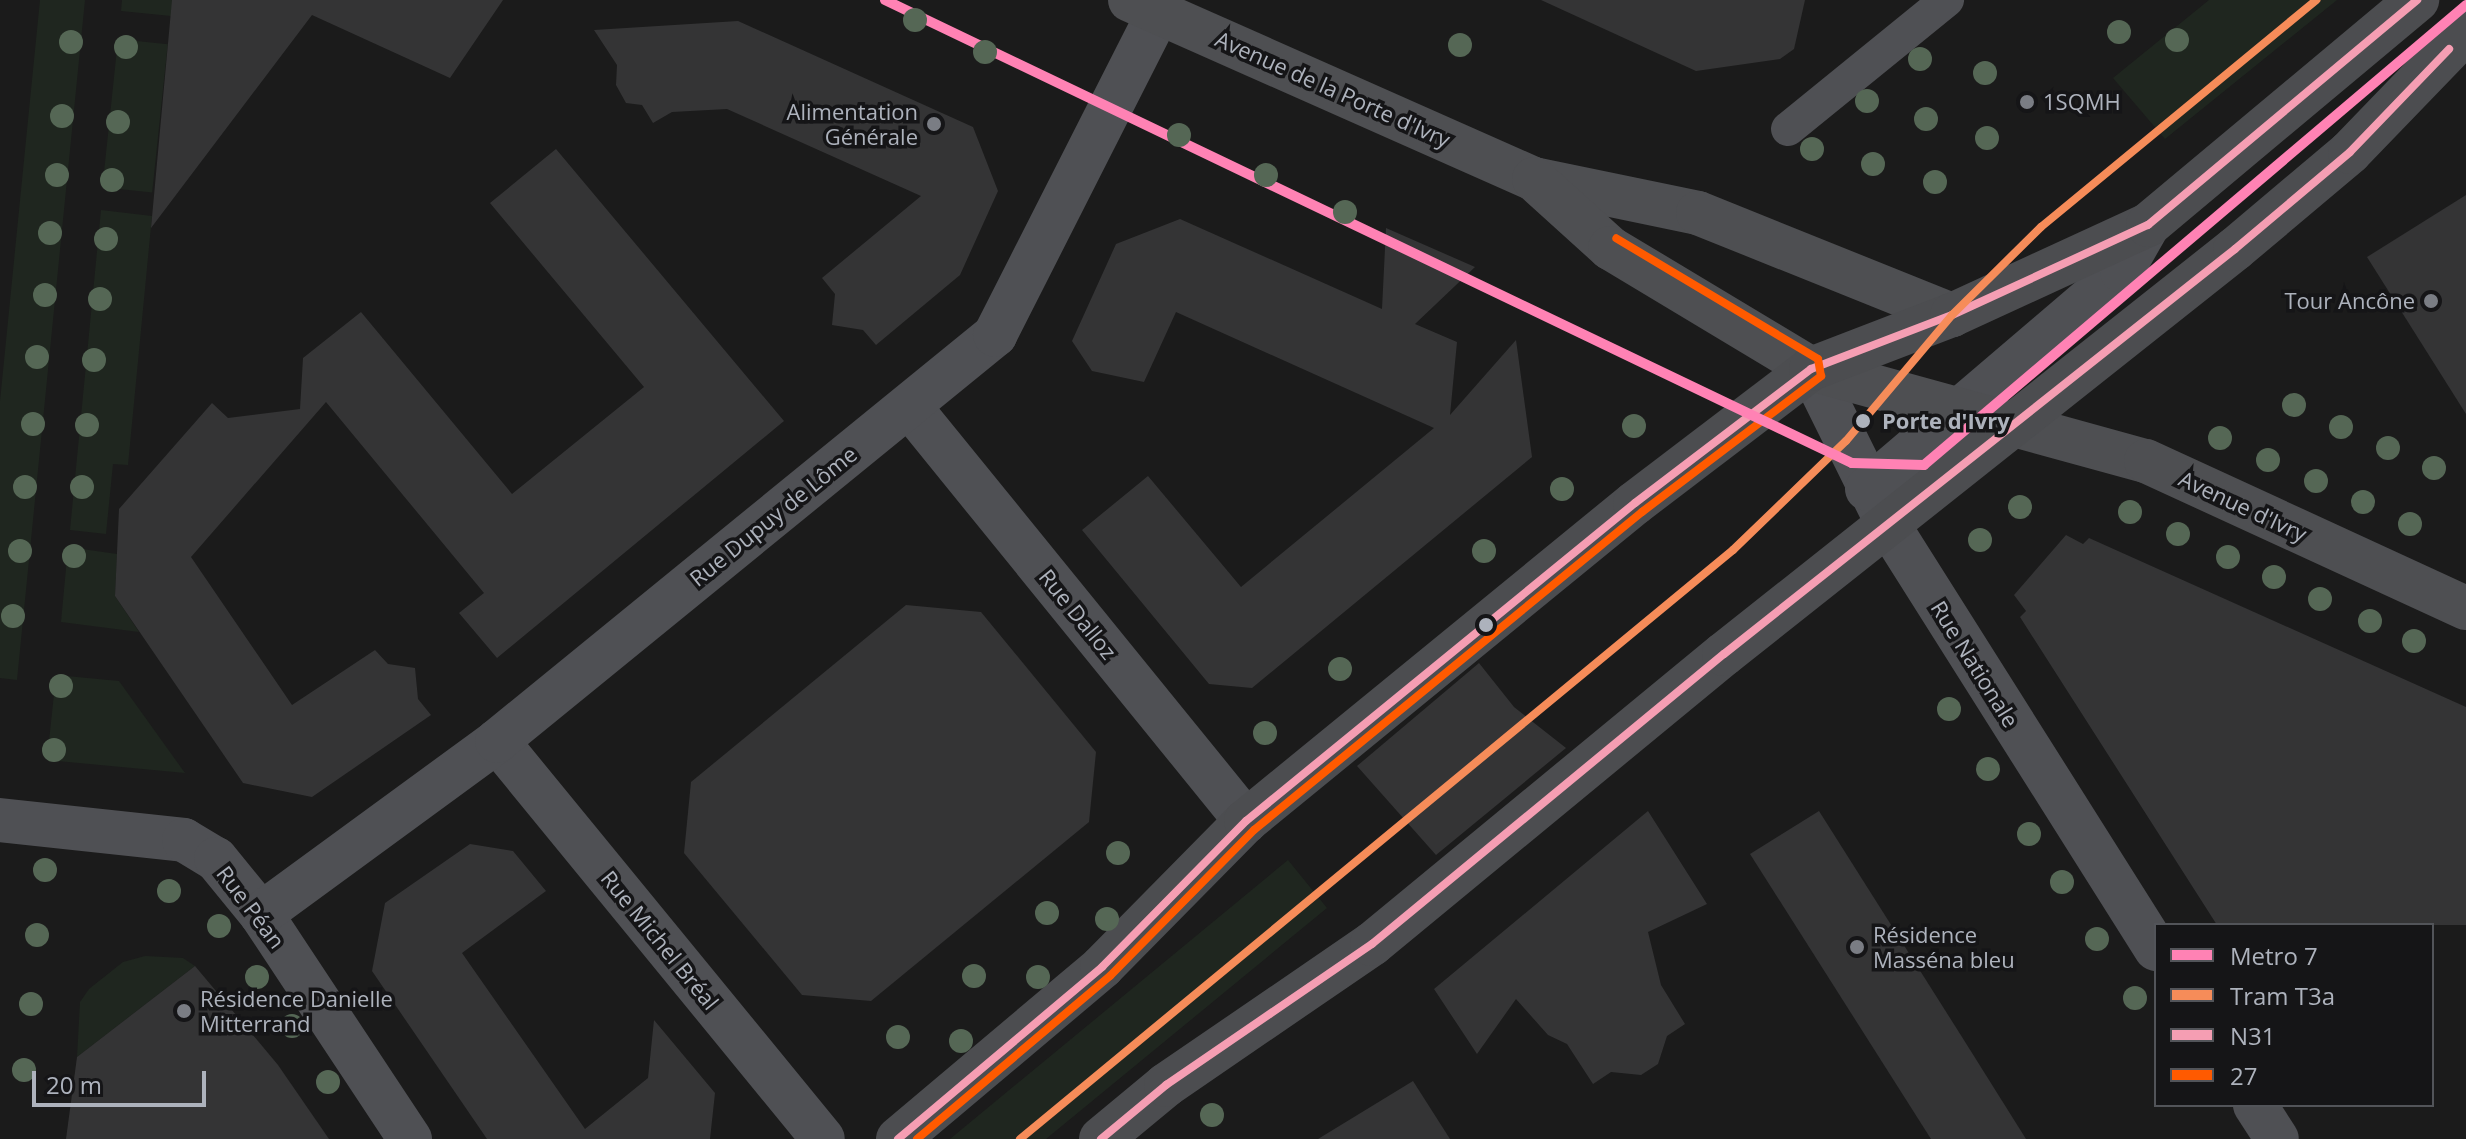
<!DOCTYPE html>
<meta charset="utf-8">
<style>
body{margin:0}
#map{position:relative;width:2466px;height:1139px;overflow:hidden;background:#1b1b1b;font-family:"Open Sans",sans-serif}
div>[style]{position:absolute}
.green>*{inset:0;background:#1f261f;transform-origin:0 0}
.building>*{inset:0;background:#343435}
.pedestrian>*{height:34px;margin:-17px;padding:0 17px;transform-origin:17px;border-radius:17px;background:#4f5054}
.minor>*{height:44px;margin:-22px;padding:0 22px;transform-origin:22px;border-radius:22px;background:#4f5054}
.tertiary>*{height:44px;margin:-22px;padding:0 22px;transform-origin:22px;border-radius:22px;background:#4f5054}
.secondary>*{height:44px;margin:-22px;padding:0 22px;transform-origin:22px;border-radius:22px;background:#4e4f52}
.primary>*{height:44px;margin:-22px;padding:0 22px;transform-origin:22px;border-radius:22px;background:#4c4d50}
.bus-1>*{height:8px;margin:-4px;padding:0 4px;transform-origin:4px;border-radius:4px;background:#f59eb3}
.bus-2>*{height:8px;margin:-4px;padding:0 4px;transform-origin:4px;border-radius:4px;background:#ff5a00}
.tram-1>*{height:8px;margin:-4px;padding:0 4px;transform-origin:4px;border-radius:4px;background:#f68c59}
.metro-1>*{height:10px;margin:-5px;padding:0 5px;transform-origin:5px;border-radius:5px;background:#ff82b4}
.trees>*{width:24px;height:24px;margin:-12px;border-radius:50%;background:#556755}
.dots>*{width:22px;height:22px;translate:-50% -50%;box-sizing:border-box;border:4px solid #151517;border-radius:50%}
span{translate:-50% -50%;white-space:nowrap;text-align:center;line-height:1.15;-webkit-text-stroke:7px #151517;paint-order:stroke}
.street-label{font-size:22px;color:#adb2bc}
.poi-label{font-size:22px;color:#adb2bc}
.left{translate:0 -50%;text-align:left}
.right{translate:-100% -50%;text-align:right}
.stop-label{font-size:22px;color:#adb2bc;font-weight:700}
.legend{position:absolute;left:2154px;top:923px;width:280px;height:184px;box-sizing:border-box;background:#151517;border:2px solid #525459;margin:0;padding:10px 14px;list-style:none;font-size:24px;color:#adb2bc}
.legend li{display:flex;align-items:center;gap:16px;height:40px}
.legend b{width:40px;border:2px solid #525459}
.scale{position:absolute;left:32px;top:1071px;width:174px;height:36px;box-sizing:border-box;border:4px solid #adb2bc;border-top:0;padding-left:10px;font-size:24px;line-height:28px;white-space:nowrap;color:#adb2bc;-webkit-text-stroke:6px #151517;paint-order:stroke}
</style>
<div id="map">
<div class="green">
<div style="clip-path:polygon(40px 0,85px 0,17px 680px,0 678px,0 401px)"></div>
<div style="clip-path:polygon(122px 0,173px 0,171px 16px,121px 11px)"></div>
<div style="clip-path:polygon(2209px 0,2337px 0,2165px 139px,2113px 78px)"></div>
<div style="left:118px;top:39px;width:50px;height:149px;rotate:6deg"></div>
<div style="clip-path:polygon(101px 210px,152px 216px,128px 465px,113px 464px,106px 534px,70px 530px)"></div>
<div style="clip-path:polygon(68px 547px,117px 554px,115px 596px,139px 632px,61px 622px)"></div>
<div style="clip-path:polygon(56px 675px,119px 681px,185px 773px,47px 760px)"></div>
<div style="clip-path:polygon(1288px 860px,1327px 908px,1046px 1139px,950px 1139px)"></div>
<div style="clip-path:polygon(145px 956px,183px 958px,195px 966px,77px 1057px,80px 1002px,89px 989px,123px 962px)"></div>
</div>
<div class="building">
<div style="clip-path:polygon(172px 0,503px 0,450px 78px,312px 15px,151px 228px)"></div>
<div style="clip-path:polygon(1541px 0,1805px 0,1794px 49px,1780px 59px,1696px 71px)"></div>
<div style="clip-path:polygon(738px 21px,973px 127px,998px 191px,960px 275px,876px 345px,863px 330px,832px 325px,835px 294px,822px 278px,921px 196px,727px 109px,672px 112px,653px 123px,642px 105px,626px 103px,616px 85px,617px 65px,594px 30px)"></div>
<div style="clip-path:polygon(556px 149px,784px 421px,497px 658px,459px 613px,484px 593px,326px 402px,191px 557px,292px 705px,375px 650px,388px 664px,415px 668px,418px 699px,431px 715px,312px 797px,243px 783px,115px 596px,119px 509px,212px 403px,228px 418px,300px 409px,303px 358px,361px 312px,512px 494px,644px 387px,490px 203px)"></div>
<div style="clip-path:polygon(2466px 195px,2466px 414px,2367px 257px)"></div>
<div style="clip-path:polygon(1180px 219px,1382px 309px,1386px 228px,1475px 267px,1415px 324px,1457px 342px,1450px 415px,1516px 340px,1532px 457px,1252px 688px,1209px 684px,1082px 530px,1148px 476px,1241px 587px,1434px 428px,1176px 312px,1144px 382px,1092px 371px,1072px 341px,1116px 244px)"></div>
<div style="clip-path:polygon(2066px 535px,2083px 544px,2089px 538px,2466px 707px,2466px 925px,2217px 925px,2020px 617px,2026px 611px,2014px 595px)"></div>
<div style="clip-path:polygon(906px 605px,981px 612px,1096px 752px,1089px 822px,871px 1001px,802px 995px,684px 853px,691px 782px)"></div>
<div style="clip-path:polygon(1479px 663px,1514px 707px,1566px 748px,1436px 855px,1357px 766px)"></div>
<div style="clip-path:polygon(1648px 811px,1707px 904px,1648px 932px,1661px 985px,1685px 1024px,1667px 1036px,1658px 1064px,1641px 1075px,1611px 1072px,1593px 1084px,1567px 1044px,1548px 1035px,1516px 999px,1477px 1054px,1434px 989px)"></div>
<div style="clip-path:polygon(1819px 811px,1962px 1037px,2026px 1139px,1931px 1139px,1750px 854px)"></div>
<div style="clip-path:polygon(470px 844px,513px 851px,546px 891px,462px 953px,585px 1129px,648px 1078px,654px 1020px,715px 1093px,710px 1139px,487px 1139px,372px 971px,385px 903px)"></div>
<div style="clip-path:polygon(195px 966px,278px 1065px,329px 1139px,66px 1139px,77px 1057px)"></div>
<div style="clip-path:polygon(1413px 1081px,1450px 1139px,1318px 1139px)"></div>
</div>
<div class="pedestrian">
<div style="left:1788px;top:129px;width:205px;rotate:-39.1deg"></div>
</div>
<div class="minor">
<div style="left:909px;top:406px;width:535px;rotate:50.92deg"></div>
<div style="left:497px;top:741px;width:514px;rotate:50.68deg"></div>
<div style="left:0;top:820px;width:185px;rotate:6.2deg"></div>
<div style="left:184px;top:840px;width:37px;rotate:31deg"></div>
<div style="left:216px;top:859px;width:71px;rotate:50.7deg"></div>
<div style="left:261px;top:914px;width:270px;rotate:56.5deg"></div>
<div style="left:261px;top:914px;width:293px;rotate:-36.2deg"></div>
<div style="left:497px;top:741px;width:643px;rotate:-39.19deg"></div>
<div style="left:995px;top:335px;width:362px;rotate:-63.1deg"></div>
</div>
<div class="tertiary">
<div style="left:1811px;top:369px;width:172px;rotate:63.7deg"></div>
<div style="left:1887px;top:523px;width:504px;rotate:57.73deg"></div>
<div style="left:1867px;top:489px;width:335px;rotate:-40.5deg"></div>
<div style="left:2122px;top:271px;width:53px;rotate:-60.5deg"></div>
<div style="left:2255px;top:1105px;width:40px;rotate:57.1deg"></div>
</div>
<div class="secondary">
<div style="left:1130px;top:0;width:442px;rotate:23.9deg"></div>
<div style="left:1534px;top:179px;width:167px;rotate:11.7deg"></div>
<div style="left:1698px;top:213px;width:274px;rotate:21.9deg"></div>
<div style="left:1534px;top:179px;width:103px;rotate:42.2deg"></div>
<div style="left:1610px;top:248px;width:235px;rotate:31deg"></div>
<div style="left:1811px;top:369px;width:347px;rotate:15.4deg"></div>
<div style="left:2146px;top:461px;width:352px;rotate:24.7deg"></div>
</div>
<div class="primary">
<div style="left:898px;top:1139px;width:267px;rotate:-40.1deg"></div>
<div style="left:1102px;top:967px;width:205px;rotate:-45.4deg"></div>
<div style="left:1246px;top:821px;width:502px;rotate:-39.27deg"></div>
<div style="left:1635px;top:503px;width:221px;rotate:-37.3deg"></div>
<div style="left:1811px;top:369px;width:151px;rotate:-21deg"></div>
<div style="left:1952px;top:315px;width:216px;rotate:-24.7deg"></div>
<div style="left:2148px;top:225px;width:351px;rotate:-39.9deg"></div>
<div style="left:1101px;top:1139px;width:85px;rotate:-39.7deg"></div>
<div style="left:1166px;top:1085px;width:250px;rotate:-34.4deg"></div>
<div style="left:1372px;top:944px;width:456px;rotate:-39.5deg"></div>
<div style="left:1724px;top:654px;width:652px;rotate:-38.4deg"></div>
<div style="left:2235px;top:249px;width:150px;rotate:-40.1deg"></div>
<div style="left:2350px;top:152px;width:167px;rotate:-46deg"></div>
</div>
<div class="bus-1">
<div style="left:898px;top:1139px;width:267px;rotate:-40.1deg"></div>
<div style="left:1102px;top:967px;width:205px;rotate:-45.4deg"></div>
<div style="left:1246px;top:821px;width:502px;rotate:-39.27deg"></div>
<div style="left:1635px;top:503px;width:221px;rotate:-37.3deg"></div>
<div style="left:1811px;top:369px;width:151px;rotate:-21deg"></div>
<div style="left:1952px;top:315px;width:216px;rotate:-24.7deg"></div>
<div style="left:2148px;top:225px;width:351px;rotate:-39.9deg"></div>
<div style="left:1101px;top:1139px;width:85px;rotate:-39.7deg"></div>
<div style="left:1166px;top:1085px;width:250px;rotate:-34.4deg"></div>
<div style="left:1372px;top:944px;width:456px;rotate:-39.5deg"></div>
<div style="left:1724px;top:654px;width:652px;rotate:-38.4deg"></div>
<div style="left:2235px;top:249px;width:150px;rotate:-40.1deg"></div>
<div style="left:2350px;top:152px;width:143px;rotate:-46.1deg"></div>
</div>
<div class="bus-2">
<div style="left:917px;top:1139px;width:253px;rotate:-40.2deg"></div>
<div style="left:1110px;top:976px;width:205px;rotate:-45.4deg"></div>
<div style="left:1254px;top:830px;width:502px;rotate:-39.34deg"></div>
<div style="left:1642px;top:512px;width:225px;rotate:-37.2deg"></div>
<div style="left:1821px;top:376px;width:17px;rotate:-100deg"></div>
<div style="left:1818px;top:359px;width:235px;rotate:-149.1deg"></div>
</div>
<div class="tram-1">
<div style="left:1020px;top:1139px;width:925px;rotate:-39.56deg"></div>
<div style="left:1733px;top:550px;width:157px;rotate:-44deg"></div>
<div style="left:1846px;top:441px;width:165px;rotate:-49.9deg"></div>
<div style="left:1952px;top:315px;width:125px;rotate:-44.7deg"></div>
<div style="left:2041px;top:227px;width:357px;rotate:-39.5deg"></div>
</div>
<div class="metro-1">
<div style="left:885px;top:0;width:1072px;rotate:25.59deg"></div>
<div style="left:1852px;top:463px;width:72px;rotate:1.6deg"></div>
<div style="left:1924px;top:465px;width:711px;rotate:-40.32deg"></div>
</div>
<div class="trees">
<div style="left:915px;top:20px"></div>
<div style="left:2119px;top:32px"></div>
<div style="left:2177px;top:40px"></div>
<div style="left:71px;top:42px"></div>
<div style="left:1460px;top:45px"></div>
<div style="left:126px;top:47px"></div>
<div style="left:985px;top:52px"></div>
<div style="left:1920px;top:59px"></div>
<div style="left:1985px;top:73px"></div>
<div style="left:1867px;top:101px"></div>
<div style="left:62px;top:116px"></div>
<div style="left:1926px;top:119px"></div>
<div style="left:118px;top:122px"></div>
<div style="left:1179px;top:135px"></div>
<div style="left:1987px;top:138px"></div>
<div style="left:1812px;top:149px"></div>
<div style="left:1873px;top:164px"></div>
<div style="left:57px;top:175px"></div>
<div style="left:1266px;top:175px"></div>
<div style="left:112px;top:180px"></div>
<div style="left:1935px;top:182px"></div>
<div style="left:1345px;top:212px"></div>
<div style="left:50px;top:233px"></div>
<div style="left:106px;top:239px"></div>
<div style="left:45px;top:295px"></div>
<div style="left:100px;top:299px"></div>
<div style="left:37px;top:357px"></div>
<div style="left:94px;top:360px"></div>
<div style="left:2294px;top:405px"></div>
<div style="left:33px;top:424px"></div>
<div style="left:87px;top:425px"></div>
<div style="left:1634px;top:426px"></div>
<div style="left:2341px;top:427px"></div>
<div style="left:2220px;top:438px"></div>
<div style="left:2388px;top:448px"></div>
<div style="left:2268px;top:460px"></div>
<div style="left:2434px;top:468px"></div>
<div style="left:2316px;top:481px"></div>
<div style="left:25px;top:487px"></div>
<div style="left:82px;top:487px"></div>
<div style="left:1562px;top:489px"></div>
<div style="left:2363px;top:502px"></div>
<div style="left:2020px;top:507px"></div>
<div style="left:2130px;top:512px"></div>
<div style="left:2410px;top:524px"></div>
<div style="left:2178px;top:534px"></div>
<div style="left:1980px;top:540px"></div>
<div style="left:20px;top:551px"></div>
<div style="left:1484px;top:551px"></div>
<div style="left:74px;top:556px"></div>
<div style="left:2228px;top:557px"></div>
<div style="left:2274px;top:577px"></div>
<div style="left:2320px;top:599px"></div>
<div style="left:13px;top:616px"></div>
<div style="left:2370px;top:621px"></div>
<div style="left:2414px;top:641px"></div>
<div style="left:1340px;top:669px"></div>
<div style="left:61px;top:686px"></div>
<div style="left:1949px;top:709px"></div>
<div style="left:1265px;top:733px"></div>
<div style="left:54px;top:750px"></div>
<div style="left:1988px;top:769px"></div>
<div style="left:2029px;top:834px"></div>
<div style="left:1118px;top:853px"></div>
<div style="left:45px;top:870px"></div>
<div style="left:2062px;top:882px"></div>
<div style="left:169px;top:891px"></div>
<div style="left:1047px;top:913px"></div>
<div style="left:1107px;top:919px"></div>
<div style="left:219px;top:926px"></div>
<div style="left:37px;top:935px"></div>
<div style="left:2097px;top:939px"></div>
<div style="left:974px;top:976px"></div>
<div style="left:257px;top:977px"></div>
<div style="left:1038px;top:977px"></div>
<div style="left:2135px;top:998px"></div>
<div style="left:31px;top:1004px"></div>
<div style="left:292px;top:1026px"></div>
<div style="left:898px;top:1037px"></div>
<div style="left:961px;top:1041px"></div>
<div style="left:24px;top:1070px"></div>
<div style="left:328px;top:1082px"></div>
<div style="left:1212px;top:1115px"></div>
</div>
<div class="dots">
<div style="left:2027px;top:102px;background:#7a7d84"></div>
<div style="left:934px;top:124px;background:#7a7d84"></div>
<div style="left:2431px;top:301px;background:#7a7d84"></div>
<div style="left:1863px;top:421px;background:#adb2bc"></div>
<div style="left:1486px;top:625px;background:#adb2bc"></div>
<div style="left:1857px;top:947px;background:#7a7d84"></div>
<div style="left:184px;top:1011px;background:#7a7d84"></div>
</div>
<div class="street-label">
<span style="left:1333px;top:89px;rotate:24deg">Avenue de la Porte d'Ivry</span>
<span style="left:2243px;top:506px;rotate:25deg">Avenue d'Ivry</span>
<span style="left:773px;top:516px;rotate:-39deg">Rue Dupuy de Lôme</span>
<span style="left:1078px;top:614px;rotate:51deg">Rue Dalloz</span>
<span style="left:1975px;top:664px;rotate:58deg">Rue Nationale</span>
<span style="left:251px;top:907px;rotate:53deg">Rue Péan</span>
<span style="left:660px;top:940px;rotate:51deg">Rue Michel Bréal</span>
</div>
<div class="poi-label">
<span class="left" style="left:2043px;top:102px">1SQMH</span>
<span class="right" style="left:918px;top:124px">Alimentation<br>Générale</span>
<span class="right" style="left:2415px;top:301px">Tour Ancône</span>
<span class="left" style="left:1873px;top:947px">Résidence<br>Masséna bleu</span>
<span class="left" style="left:200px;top:1011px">Résidence Danielle<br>Mitterrand</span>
</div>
<div class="stop-label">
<span class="left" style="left:1882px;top:421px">Porte d'Ivry</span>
</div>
<ul class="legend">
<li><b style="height:10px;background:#ff82b4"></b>Metro 7</li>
<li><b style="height:10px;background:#f68c59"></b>Tram T3a</li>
<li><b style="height:10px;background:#f59eb3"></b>N31</li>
<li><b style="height:10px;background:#ff5a00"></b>27</li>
</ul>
<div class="scale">20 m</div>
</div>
